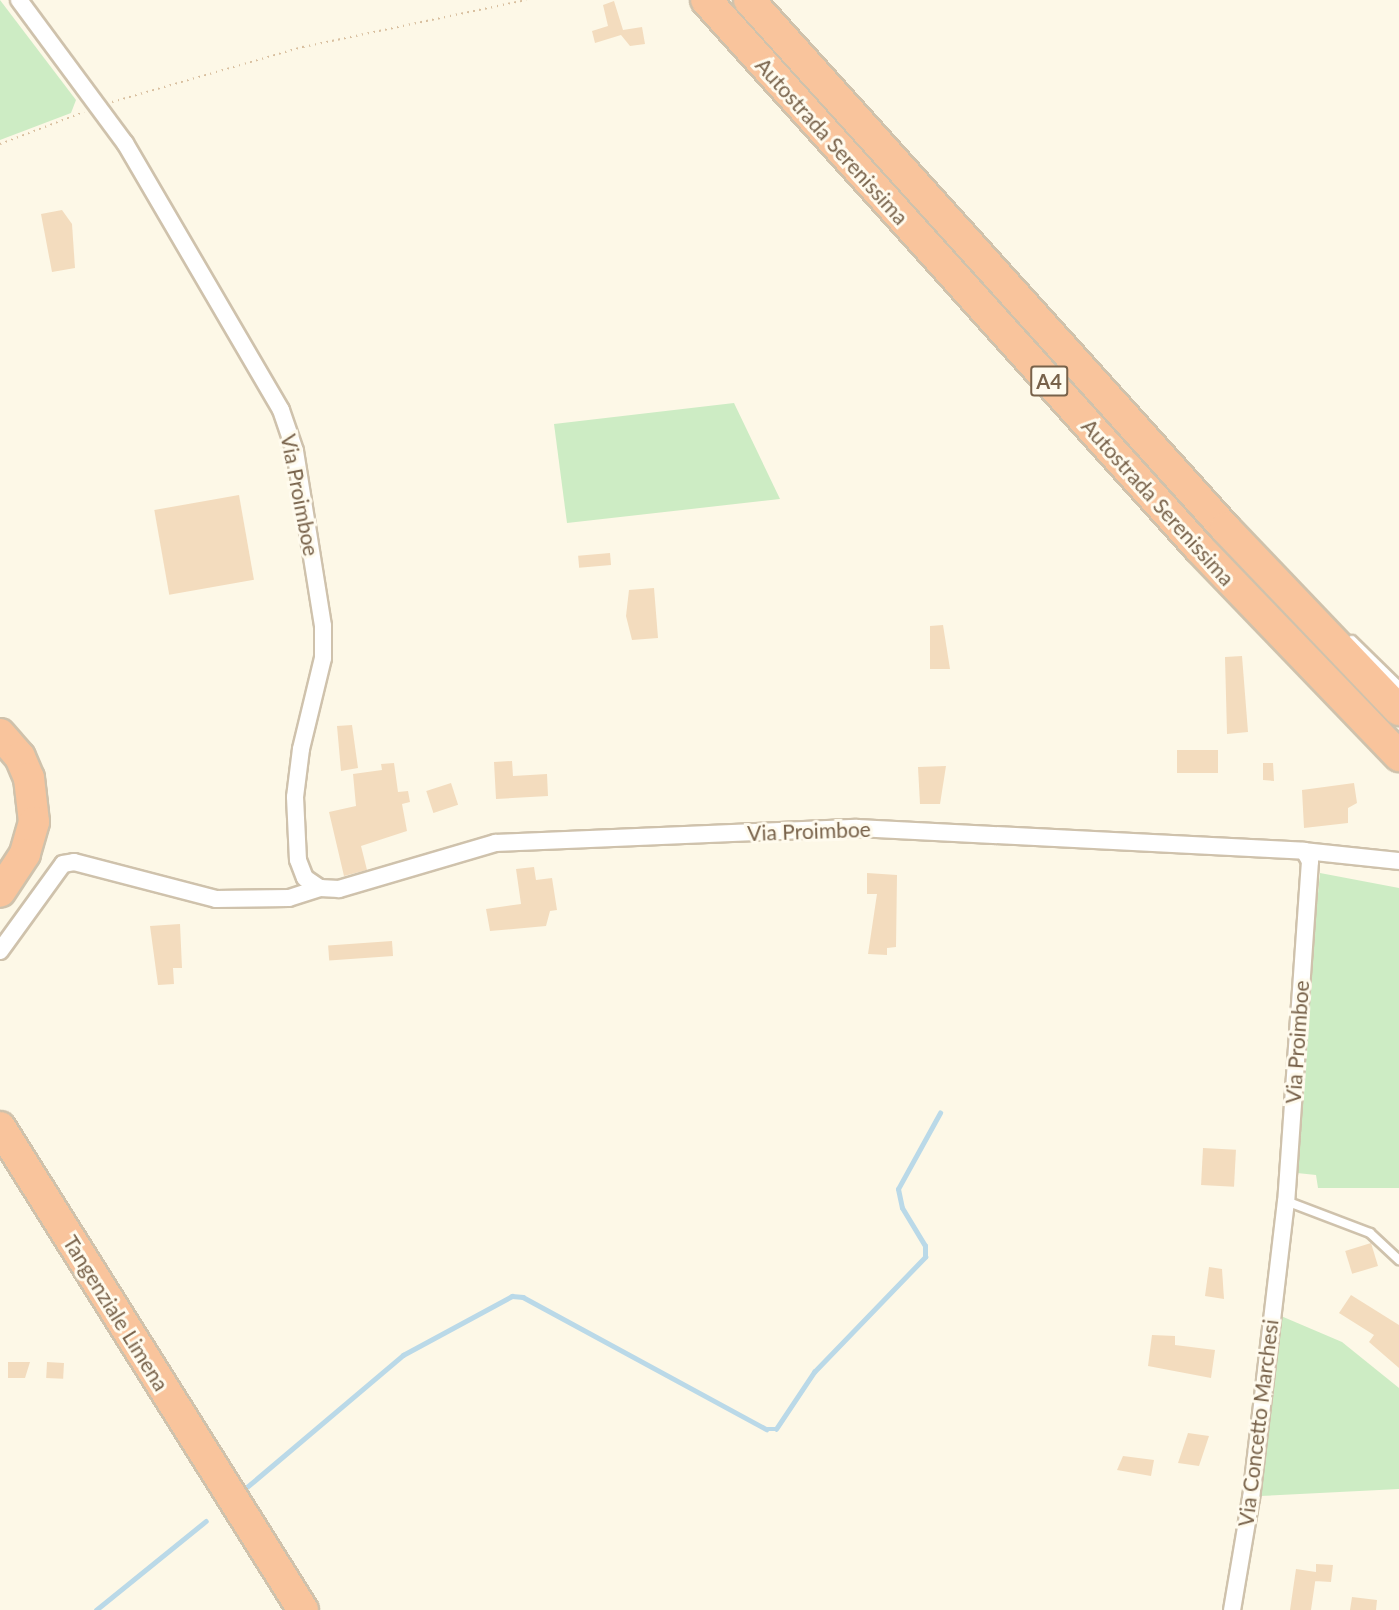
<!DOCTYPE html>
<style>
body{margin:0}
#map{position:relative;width:1399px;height:1610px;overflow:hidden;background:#fdf8e7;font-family:Lato,sans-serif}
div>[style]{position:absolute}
.green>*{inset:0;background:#cdecc4}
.stream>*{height:4.5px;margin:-2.25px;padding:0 2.25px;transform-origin:2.25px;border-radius:2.25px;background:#bad9e8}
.building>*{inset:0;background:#f3dcbe;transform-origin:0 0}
.path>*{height:2px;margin-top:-1px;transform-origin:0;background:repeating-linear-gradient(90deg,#d9c0a0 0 1.5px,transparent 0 6px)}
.roads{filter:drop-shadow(2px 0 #cfc2ac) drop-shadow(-2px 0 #cfc2ac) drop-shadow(0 2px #cfc2ac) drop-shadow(0 -2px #cfc2ac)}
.lane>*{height:8px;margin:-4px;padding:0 4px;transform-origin:4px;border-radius:4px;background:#fff}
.street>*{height:16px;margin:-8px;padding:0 8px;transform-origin:8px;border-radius:8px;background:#fff}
.highway>*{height:30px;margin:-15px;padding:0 15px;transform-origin:15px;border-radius:15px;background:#f9c49c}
span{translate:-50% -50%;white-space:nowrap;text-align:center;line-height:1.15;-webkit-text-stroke:6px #fffbee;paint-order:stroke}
.shield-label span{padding:2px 4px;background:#fffbee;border:2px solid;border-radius:4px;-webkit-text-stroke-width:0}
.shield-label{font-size:20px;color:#78624a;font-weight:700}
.street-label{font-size:21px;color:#78624a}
</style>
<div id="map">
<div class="green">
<div style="clip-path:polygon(0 0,76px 100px,71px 113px,0 140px)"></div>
<div style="clip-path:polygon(734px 403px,780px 499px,567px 523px,554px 424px)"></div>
<div style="clip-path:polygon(1320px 873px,1399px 888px,1399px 1188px,1318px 1188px,1316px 1175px,1297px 1173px,1299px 1085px)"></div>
<div style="clip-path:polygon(1281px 1316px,1342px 1342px,1399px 1388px,1399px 1489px,1260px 1496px)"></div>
</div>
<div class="stream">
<div style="left:247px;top:1487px;width:204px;rotate:-40.2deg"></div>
<div style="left:403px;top:1355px;width:124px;rotate:-28.4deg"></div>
<div style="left:512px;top:1296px;width:11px;rotate:5deg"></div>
<div style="left:523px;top:1297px;width:277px;rotate:28.5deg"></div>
<div style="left:766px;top:1429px;width:10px"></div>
<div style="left:776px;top:1429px;width:69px;rotate:-56.3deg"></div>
<div style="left:814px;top:1372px;width:160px;rotate:-46deg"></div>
<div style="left:925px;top:1257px;width:11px;rotate:-90deg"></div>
<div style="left:925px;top:1246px;width:44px;rotate:-121.2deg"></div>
<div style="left:902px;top:1208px;width:19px;rotate:-102deg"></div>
<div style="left:898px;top:1189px;width:87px;rotate:-61.1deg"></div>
<div style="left:96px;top:1610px;width:141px;rotate:-39deg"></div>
</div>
<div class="building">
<div style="clip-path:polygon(614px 1px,623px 30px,642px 27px,645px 44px,630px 46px,621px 35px,595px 43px,592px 31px,608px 26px,603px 5px)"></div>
<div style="clip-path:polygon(62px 210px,72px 224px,75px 268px,52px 272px,41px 214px)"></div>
<div style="left:239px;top:495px;width:86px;height:86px;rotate:80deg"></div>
<div style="left:610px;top:553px;width:12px;height:32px;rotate:85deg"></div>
<div style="clip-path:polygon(654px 588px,658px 638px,632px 640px,626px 616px,629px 590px)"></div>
<div style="clip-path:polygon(943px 625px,950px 669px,930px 669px,930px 626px)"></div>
<div style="clip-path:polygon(1242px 656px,1248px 732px,1227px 734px,1225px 657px)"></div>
<div style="clip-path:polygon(352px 725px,358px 768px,341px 771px,337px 726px)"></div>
<div style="left:1177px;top:750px;width:41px;height:23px"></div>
<div style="clip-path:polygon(512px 761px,513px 776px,547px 774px,548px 796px,496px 799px,494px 762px)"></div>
<div style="clip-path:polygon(394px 763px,398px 792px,408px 791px,410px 802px,402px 804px,407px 831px,361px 846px,367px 870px,344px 876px,329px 812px,356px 806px,353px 774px,382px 770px,381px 764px)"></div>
<div style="clip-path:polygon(1263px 763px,1273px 763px,1274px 781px,1263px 780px)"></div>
<div style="clip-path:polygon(946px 766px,940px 804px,920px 804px,918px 767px)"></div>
<div style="left:451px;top:783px;width:23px;height:26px;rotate:72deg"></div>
<div style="clip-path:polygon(1354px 783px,1357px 803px,1348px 808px,1348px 823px,1304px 828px,1302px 790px)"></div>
<div style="clip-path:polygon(534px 867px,536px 880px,552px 878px,557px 910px,550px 911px,546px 926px,490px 931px,486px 909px,521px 904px,516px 869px)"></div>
<div style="clip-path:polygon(867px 873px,897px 875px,896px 947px,887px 948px,887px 955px,868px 954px,877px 894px,867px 894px)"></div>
<div style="clip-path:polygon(180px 924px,182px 968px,173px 968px,174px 984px,158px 985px,150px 926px)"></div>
<div style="left:392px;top:941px;width:15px;height:64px;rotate:86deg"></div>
<div style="left:1203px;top:1148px;width:33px;height:37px;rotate:3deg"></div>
<div style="left:1371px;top:1243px;width:24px;height:27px;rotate:73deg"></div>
<div style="clip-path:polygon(1209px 1267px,1222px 1269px,1224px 1299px,1205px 1296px)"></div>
<div style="clip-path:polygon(1351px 1295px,1399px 1325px,1399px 1368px,1369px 1342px,1374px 1335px,1339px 1313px)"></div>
<div style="clip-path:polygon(1152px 1335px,1175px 1336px,1175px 1345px,1215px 1350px,1211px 1378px,1148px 1366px)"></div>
<div style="clip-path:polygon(8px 1362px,30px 1362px,25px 1378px,8px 1378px)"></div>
<div style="left:47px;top:1362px;width:17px;height:16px;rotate:3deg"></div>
<div style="clip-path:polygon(1188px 1433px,1209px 1436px,1199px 1466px,1178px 1463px)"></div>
<div style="clip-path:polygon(1123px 1456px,1154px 1460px,1151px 1476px,1117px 1470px)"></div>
<div style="clip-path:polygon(1316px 1564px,1333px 1565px,1331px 1582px,1315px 1581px,1316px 1576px,1311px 1610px,1290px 1610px,1296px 1569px,1316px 1572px)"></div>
<div style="clip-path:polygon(1352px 1597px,1377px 1600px,1376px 1610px,1350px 1610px)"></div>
</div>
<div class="path">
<div style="left:112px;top:102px;width:199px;rotate:-16.1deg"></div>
<div style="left:303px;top:47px;width:228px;rotate:-11.9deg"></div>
<div style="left:0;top:144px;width:90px;rotate:-20.9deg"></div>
</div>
<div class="roads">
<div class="lane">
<div style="left:1352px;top:640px;width:66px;rotate:44.4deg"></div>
<div style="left:1286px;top:1201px;width:90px;rotate:20.9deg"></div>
<div style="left:1370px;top:1233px;width:40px;rotate:43deg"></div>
</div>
<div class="street">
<div style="left:19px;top:0;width:178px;rotate:53.5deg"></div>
<div style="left:125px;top:143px;width:309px;rotate:59.7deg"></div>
<div style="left:281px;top:410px;width:43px;rotate:71.1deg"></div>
<div style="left:295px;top:451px;width:177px;rotate:80.9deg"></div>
<div style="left:323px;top:626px;width:32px;rotate:90deg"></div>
<div style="left:323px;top:658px;width:94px;rotate:103.6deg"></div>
<div style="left:301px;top:749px;width:48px;rotate:97.1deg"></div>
<div style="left:295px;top:797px;width:63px;rotate:87.3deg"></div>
<div style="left:298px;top:860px;width:19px;rotate:69deg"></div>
<div style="left:305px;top:878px;width:18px;rotate:34deg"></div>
<div style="left:320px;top:888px;width:19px;rotate:3deg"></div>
<div style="left:339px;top:889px;width:163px;rotate:-16.4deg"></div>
<div style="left:495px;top:843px;width:362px;rotate:-2.4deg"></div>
<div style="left:857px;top:828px;width:448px;rotate:2.9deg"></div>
<div style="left:1304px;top:851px;width:12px;rotate:59deg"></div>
<div style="left:1310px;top:861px;width:341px;rotate:94deg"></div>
<div style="left:1286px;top:1201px;width:299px;rotate:96.7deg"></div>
<div style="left:1251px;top:1498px;width:114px;rotate:99.6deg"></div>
<div style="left:1304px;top:851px;width:96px;rotate:6deg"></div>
<div style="left:0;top:951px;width:107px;rotate:-54.1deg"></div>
<div style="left:63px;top:864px;width:11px;rotate:-10deg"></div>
<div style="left:74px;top:862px;width:147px;rotate:14.6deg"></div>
<div style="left:216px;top:899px;width:73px;rotate:-0.8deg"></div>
<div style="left:289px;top:898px;width:33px;rotate:-18deg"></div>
</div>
<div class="highway">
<div style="left:706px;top:0;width:737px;rotate:48.02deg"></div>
<div style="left:1199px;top:548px;width:289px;rotate:46.1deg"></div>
<div style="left:749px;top:0;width:711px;rotate:47.96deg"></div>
<div style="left:1225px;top:528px;width:252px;rotate:46.3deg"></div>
<div style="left:0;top:734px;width:30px;rotate:49deg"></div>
<div style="left:20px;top:757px;width:23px;rotate:67deg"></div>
<div style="left:29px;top:778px;width:44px;rotate:83.5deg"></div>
<div style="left:34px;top:822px;width:33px;rotate:106deg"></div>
<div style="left:25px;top:854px;width:45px;rotate:123.3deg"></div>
<div style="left:0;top:1127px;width:570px;rotate:57.9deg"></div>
</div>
</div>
<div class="shield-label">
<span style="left:1049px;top:381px">A4</span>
</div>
<div class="street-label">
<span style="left:832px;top:141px;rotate:48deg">Autostrada Serenissima</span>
<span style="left:300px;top:495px;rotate:79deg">Via Proimboe</span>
<span style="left:1158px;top:502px;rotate:48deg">Autostrada Serenissima</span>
<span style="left:809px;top:831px;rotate:-2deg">Via Proimboe</span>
<span style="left:1297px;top:1042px;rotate:-86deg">Via Proimboe</span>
<span style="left:116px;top:1313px;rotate:58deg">Tangenziale Limena</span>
<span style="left:1258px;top:1423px;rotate:-83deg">Via Concetto Marchesi</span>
</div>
</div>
